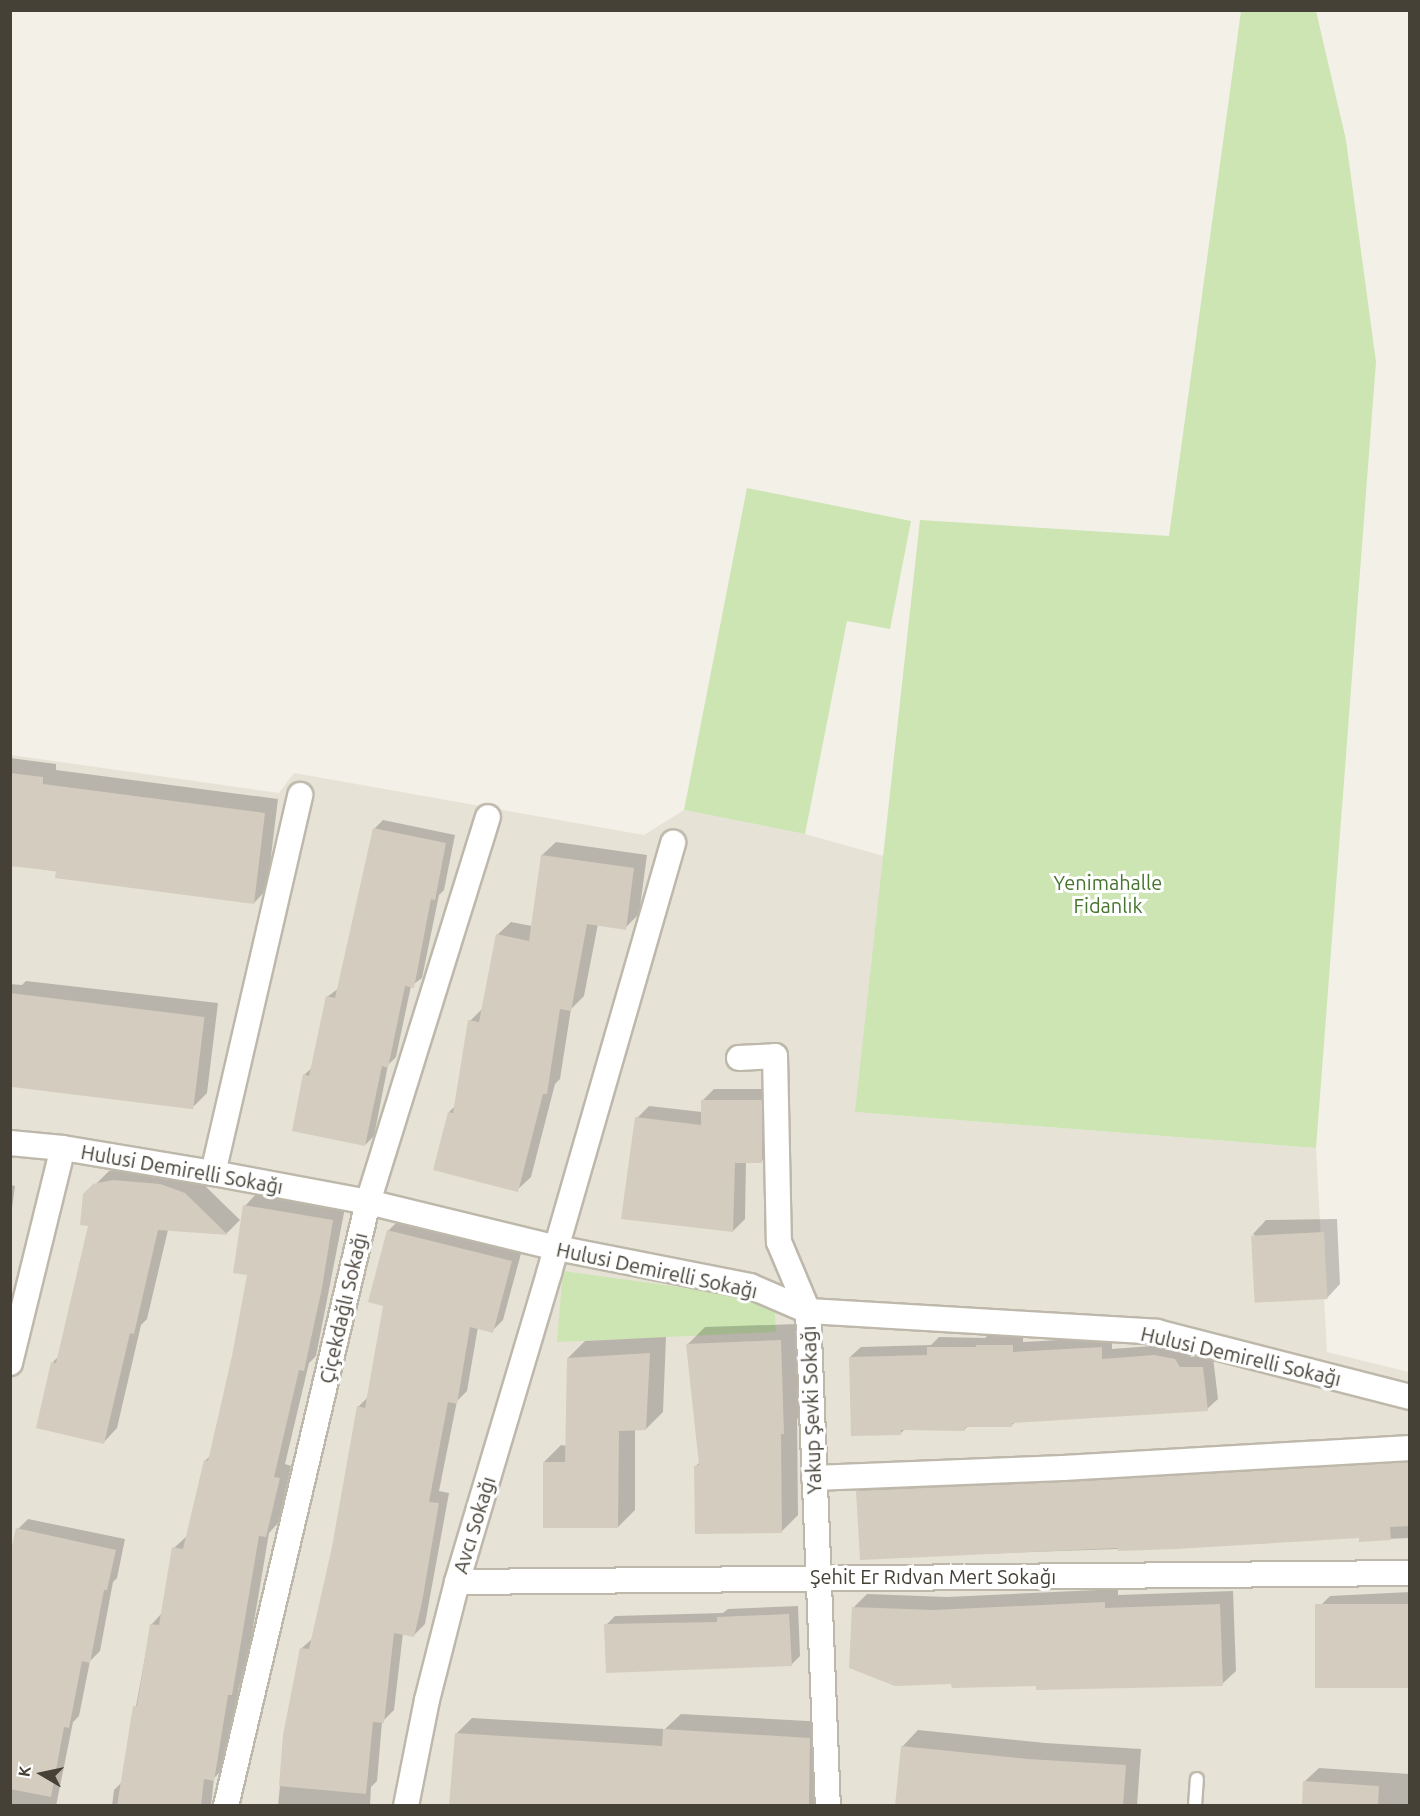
<!DOCTYPE html>
<meta charset="utf-8">
<style>
body{margin:0}
#map{position:relative;width:1420px;height:1816px;overflow:hidden;background:#f3f0e8;font-family:Ubuntu,sans-serif}
div>[style]{position:absolute}
.residential>*{inset:0;background:#e6e2d6}
.green>*{inset:0;background:#cce5b3}
.shadow>*{inset:0;background:#0003}
.building>*{inset:0;background:#d4ccbe;transform-origin:0 0}
.roads{filter:drop-shadow(2px 0 #beb8ab) drop-shadow(-2px 0 #beb8ab) drop-shadow(0 2px #beb8ab) drop-shadow(0 -2px #beb8ab)}
.lane>*{height:12px;margin:-6px;padding:0 6px;transform-origin:6px;border-radius:6px;background:#fff}
.street>*{height:24px;margin:-12px;padding:0 12px;transform-origin:12px;border-radius:12px;background:#fff}
span{translate:-50% -50%;white-space:nowrap;text-align:center;line-height:1.15;-webkit-text-stroke:6px #fff;paint-order:stroke}
.park-label{font-size:20px;color:#46742e}
.street-label{font-size:20px;color:#464137}
.frame{position:absolute;inset:0;border:12px solid #464137;pointer-events:none}
.north{position:absolute;left:12px;top:1744px;width:60px;height:60px;-webkit-text-stroke:4px #fff;paint-order:stroke;rotate:279deg;font-size:16px;font-weight:700;line-height:24px;text-align:center;color:#464137}
.north::after{content:'';display:block;margin:auto;width:21px;height:27px;background:#464137;clip-path:polygon(50% 0,100% 100%,50% 72%,0 100%)}
</style>
<div id="map">
<div class="residential">
<div style="clip-path:polygon(11px 755px,279px 793px,294px 773px,644px 835px,684px 810px,805px 834px,884px 856px,856px 1112px,1316px 1148px,1327px 1352px,1409px 1372px,1409px 1805px,11px 1806px)"></div>
</div>
<div class="green">
<div style="clip-path:polygon(1241px 11px,1316px 11px,1346px 140px,1376px 362px,1316px 1148px,855px 1112px,920px 520px,1169px 536px)"></div>
<div style="clip-path:polygon(747px 488px,911px 521px,890px 629px,847px 621px,805px 834px,684px 810px)"></div>
<div style="clip-path:polygon(563px 1271px,774px 1300px,776px 1332px,557px 1342px)"></div>
</div>
<div class="shadow">
<div style="clip-path:polygon(10px 758px,56px 764px,56px 770px,278px 799px,267px 889px,254px 903px,10px 864px)"></div>
<div style="clip-path:polygon(383px 820px,455px 835px,444px 890px,439px 895px,422px 978px,411px 986px,396px 1057px,388px 1065px,374px 1136px,365px 1145px,304px 1075px,313px 1067px,327px 997px,339px 988px,374px 829px)"></div>
<div style="clip-path:polygon(556px 842px,647px 855px,639px 914px,625px 928px,598px 924px,584px 996px,571px 1009px,560px 1079px,555px 1084px,531px 1177px,517px 1190px,449px 1112px,456px 1105px,470px 1021px,483px 1008px,497px 935px,511px 922px,532px 926px,542px 855px)"></div>
<div style="clip-path:polygon(26px 981px,218px 1003px,207px 1093px,194px 1106px,10px 1085px,10px 984px,22px 985px)"></div>
<div style="clip-path:polygon(714px 1089px,773px 1089px,774px 1149px,762px 1161px,746px 1161px,745px 1219px,733px 1231px,637px 1118px,649px 1106px,702px 1112px,702px 1101px)"></div>
<div style="clip-path:polygon(127px 1167px,199px 1180px,240px 1220px,227px 1233px,168px 1230px,147px 1319px,141px 1325px,117px 1428px,104px 1442px,53px 1362px,60px 1355px,90px 1225px,85px 1195px,109px 1171px)"></div>
<div style="clip-path:polygon(10px 1185px,15px 1186px,10px 1223px)"></div>
<div style="clip-path:polygon(257px 1193px,345px 1208px,316px 1356px,309px 1363px,285px 1464px,291px 1466px,278px 1523px,269px 1533px,244px 1681px,239px 1686px,226px 1766px,214px 1778px,211px 1806px,112px 1806px,114px 1790px,122px 1782px,151px 1625px,162px 1613px,174px 1548px,188px 1535px,205px 1461px,211px 1455px,234px 1356px,248px 1274px,245px 1206px)"></div>
<div style="clip-path:polygon(1337px 1219px,1340px 1284px,1327px 1298px,1253px 1234px,1266px 1220px)"></div>
<div style="clip-path:polygon(399px 1220px,522px 1250px,503px 1320px,492px 1331px,478px 1327px,467px 1391px,457px 1401px,439px 1491px,449px 1493px,425px 1624px,414px 1635px,403px 1633px,394px 1710px,382px 1722px,377px 1781px,371px 1787px,370px 1806px,278px 1806px,285px 1735px,302px 1648px,313px 1638px,333px 1547px,358px 1407px,369px 1396px,384px 1305px,388px 1231px)"></div>
<div style="clip-path:polygon(797px 1324px,800px 1416px,797px 1419px,798px 1515px,782px 1531px,696px 1466px,700px 1462px,688px 1344px,705px 1327px)"></div>
<div style="clip-path:polygon(988px 1335px,1023px 1335px,1023px 1342px,1112px 1337px,1112px 1349px,1165px 1345px,1185px 1349px,1191px 1357px,1213px 1357px,1218px 1399px,1207px 1409px,1015px 1422px,1012px 1425px,969px 1425px,964px 1430px,905px 1429px,901px 1433px,850px 1357px,861px 1347px,931px 1345px,939px 1337px,985px 1338px)"></div>
<div style="clip-path:polygon(666px 1337px,663px 1412px,646px 1429px,635px 1429px,635px 1510px,618px 1527px,544px 1462px,561px 1445px,567px 1446px,568px 1358px,585px 1341px)"></div>
<div style="clip-path:polygon(1410px 1450px,1410px 1538px,1360px 1540px,1360px 1537px,1176px 1547px,861px 1558px,858px 1491px,871px 1478px)"></div>
<div style="clip-path:polygon(28px 1519px,125px 1539px,117px 1578px,113px 1582px,100px 1651px,90px 1661px,79px 1716px,73px 1722px,56px 1806px,10px 1806px,10px 1562px,18px 1529px)"></div>
<div style="clip-path:polygon(1118px 1589px,1118px 1595px,1233px 1591px,1236px 1671px,1222px 1684px,953px 1683px,853px 1608px,867px 1594px,947px 1597px)"></div>
<div style="clip-path:polygon(1410px 1592px,1410px 1686px,1316px 1610px,1330px 1596px)"></div>
<div style="clip-path:polygon(798px 1606px,800px 1656px,791px 1665px,606px 1625px,615px 1616px,723px 1613px,728px 1609px)"></div>
<div style="clip-path:polygon(681px 1714px,826px 1722px,824px 1806px,450px 1806px,456px 1734px,472px 1718px,665px 1729px)"></div>
<div style="clip-path:polygon(918px 1730px,1045px 1743px,1141px 1749px,1137px 1806px,896px 1806px,902px 1747px)"></div>
<div style="clip-path:polygon(1319px 1768px,1410px 1774px,1410px 1806px,1303px 1806px,1305px 1781px)"></div>
</div>
<div class="building">
<div style="clip-path:polygon(10px 773px,43px 777px,43px 784px,265px 813px,254px 904px,55px 878px,56px 871px,10px 866px)"></div>
<div style="clip-path:polygon(373px 828px,446px 843px,435px 900px,431px 899px,414px 988px,405px 986px,388px 1068px,382px 1066px,365px 1146px,292px 1131px,303px 1074px,309px 1076px,326px 996px,335px 998px)"></div>
<div style="clip-path:polygon(541px 855px,634px 868px,626px 930px,587px 924px,571px 1011px,560px 1009px,547px 1094px,543px 1094px,518px 1192px,433px 1170px,448px 1112px,453px 1113px,468px 1020px,479px 1022px,496px 934px,529px 941px)"></div>
<div style="left:10px;top:993px;width:196px;height:93px;rotate:7deg"></div>
<div style="clip-path:polygon(701px 1100px,762px 1100px,762px 1163px,735px 1163px,733px 1232px,621px 1219px,635px 1117px,701px 1125px)"></div>
<div style="clip-path:polygon(113px 1180px,160px 1184px,185px 1193px,228px 1235px,158px 1230px,134px 1334px,130px 1333px,104px 1444px,36px 1428px,51px 1362px,56px 1363px,88px 1226px,80px 1225px,83px 1194px,93px 1184px)"></div>
<div style="clip-path:polygon(243px 1205px,333px 1220px,322px 1288px,304px 1371px,299px 1370px,274px 1477px,280px 1478px,266px 1537px,259px 1536px,232px 1695px,228px 1695px,214px 1781px,204px 1779px,201px 1806px,117px 1806px,133px 1706px,137px 1706px,150px 1624px,159px 1625px,172px 1547px,183px 1549px,204px 1460px,208px 1461px,232px 1356px,247px 1275px,233px 1273px)"></div>
<div style="clip-path:polygon(387px 1230px,512px 1261px,493px 1333px,470px 1327px,457px 1404px,448px 1402px,429px 1502px,439px 1503px,422px 1602px,414px 1637px,394px 1633px,384px 1723px,373px 1722px,366px 1794px,279px 1786px,283px 1735px,300px 1648px,309px 1649px,332px 1547px,357px 1406px,365px 1408px,383px 1306px,368px 1302px)"></div>
<div style="left:1324px;top:1232px;width:67px;height:73px;rotate:87deg"></div>
<div style="clip-path:polygon(781px 1340px,784px 1434px,781px 1434px,782px 1533px,695px 1534px,694px 1466px,699px 1465px,686px 1344px)"></div>
<div style="clip-path:polygon(976px 1345px,1013px 1345px,1013px 1352px,1102px 1347px,1102px 1359px,1154px 1355px,1175px 1359px,1180px 1367px,1203px 1367px,1208px 1411px,1012px 1423px,1012px 1427px,965px 1427px,965px 1431px,901px 1430px,901px 1435px,851px 1436px,849px 1357px,927px 1355px,927px 1347px,976px 1347px)"></div>
<div style="clip-path:polygon(650px 1353px,646px 1430px,619px 1431px,618px 1528px,543px 1528px,543px 1462px,565px 1462px,567px 1358px)"></div>
<div style="clip-path:polygon(1410px 1462px,1410px 1526px,1390px 1527px,1391px 1540px,1359px 1542px,1359px 1538px,1176px 1549px,1118px 1551px,1118px 1548px,860px 1560px,856px 1491px,1064px 1482px)"></div>
<div style="clip-path:polygon(16px 1528px,116px 1550px,107px 1590px,104px 1590px,90px 1663px,82px 1661px,69px 1728px,64px 1727px,51px 1797px,10px 1789px,10px 1554px)"></div>
<div style="clip-path:polygon(1105px 1602px,1105px 1608px,1220px 1604px,1223px 1686px,1036px 1690px,1036px 1686px,952px 1688px,951px 1684px,895px 1686px,849px 1668px,852px 1607px,933px 1610px)"></div>
<div style="left:1410px;top:1604px;width:84px;height:95px;rotate:90deg"></div>
<div style="clip-path:polygon(789px 1614px,792px 1666px,606px 1673px,604px 1624px,717px 1622px,717px 1617px)"></div>
<div style="clip-path:polygon(663px 1729px,810px 1738px,809px 1806px,449px 1806px,455px 1733px,662px 1746px)"></div>
<div style="clip-path:polygon(901px 1746px,1028px 1759px,1126px 1765px,1123px 1806px,895px 1806px)"></div>
<div style="clip-path:polygon(1303px 1781px,1379px 1786px,1378px 1806px,1302px 1806px)"></div>
</div>
<div class="roads">
<div class="lane">
<div style="left:1195px;top:1806px;width:27px;rotate:-86deg"></div>
</div>
<div class="street">
<div style="left:739px;top:1058px;width:36px;rotate:-3deg"></div>
<div style="left:775px;top:1056px;width:186px;rotate:88.8deg"></div>
<div style="left:779px;top:1242px;width:75px;rotate:67.2deg"></div>
<div style="left:808px;top:1311px;width:495px;rotate:87.7deg"></div>
<div style="left:10px;top:1143px;width:53px;rotate:5.4deg"></div>
<div style="left:63px;top:1148px;width:152px;rotate:9.5deg"></div>
<div style="left:213px;top:1173px;width:158px;rotate:10.6deg"></div>
<div style="left:368px;top:1202px;width:195px;rotate:13.7deg"></div>
<div style="left:557px;top:1248px;width:197px;rotate:11.1deg"></div>
<div style="left:750px;top:1286px;width:63px;rotate:23.3deg"></div>
<div style="left:808px;top:1311px;width:350px;rotate:3.4deg"></div>
<div style="left:1157px;top:1332px;width:261px;rotate:14.4deg"></div>
<div style="left:213px;top:1173px;width:388px;rotate:-77deg"></div>
<div style="left:10px;top:1363px;width:221px;rotate:-76.2deg"></div>
<div style="left:814px;top:1478px;width:249px;rotate:-2.3deg"></div>
<div style="left:1063px;top:1468px;width:348px;rotate:-3.3deg"></div>
<div style="left:457px;top:1582px;width:953px;rotate:-0.54deg"></div>
<div style="left:226px;top:1806px;width:620px;rotate:-76.77deg"></div>
<div style="left:368px;top:1202px;width:403px;rotate:-72.7deg"></div>
<div style="left:406px;top:1806px;width:108px;rotate:-78.8deg"></div>
<div style="left:427px;top:1700px;width:122px;rotate:-75.7deg"></div>
<div style="left:457px;top:1582px;width:322px;rotate:-73.4deg"></div>
<div style="left:549px;top:1273px;width:448px;rotate:-73.9deg"></div>
</div>
</div>
<div class="park-label">
<span style="left:1108px;top:894px">Yenimahalle<br>Fidanlık</span>
</div>
<div class="street-label">
<span style="left:182px;top:1169px;rotate:10deg">Hulusi Demirelli Sokağı</span>
<span style="left:657px;top:1270px;rotate:12deg">Hulusi Demirelli Sokağı</span>
<span style="left:343px;top:1308px;rotate:-77deg">Çiçekdağlı Sokağı</span>
<span style="left:1241px;top:1356px;rotate:13deg">Hulusi Demirelli Sokağı</span>
<span style="left:811px;top:1410px;rotate:-92deg">Yakup Şevki Sokağı</span>
<span style="left:474px;top:1525px;rotate:-73deg">Avcı Sokağı</span>
<span style="left:933px;top:1576px">Şehit Er Rıdvan Mert Sokağı</span>
</div>
<div class="frame"></div>
<div class="north">K</div>
</div>
